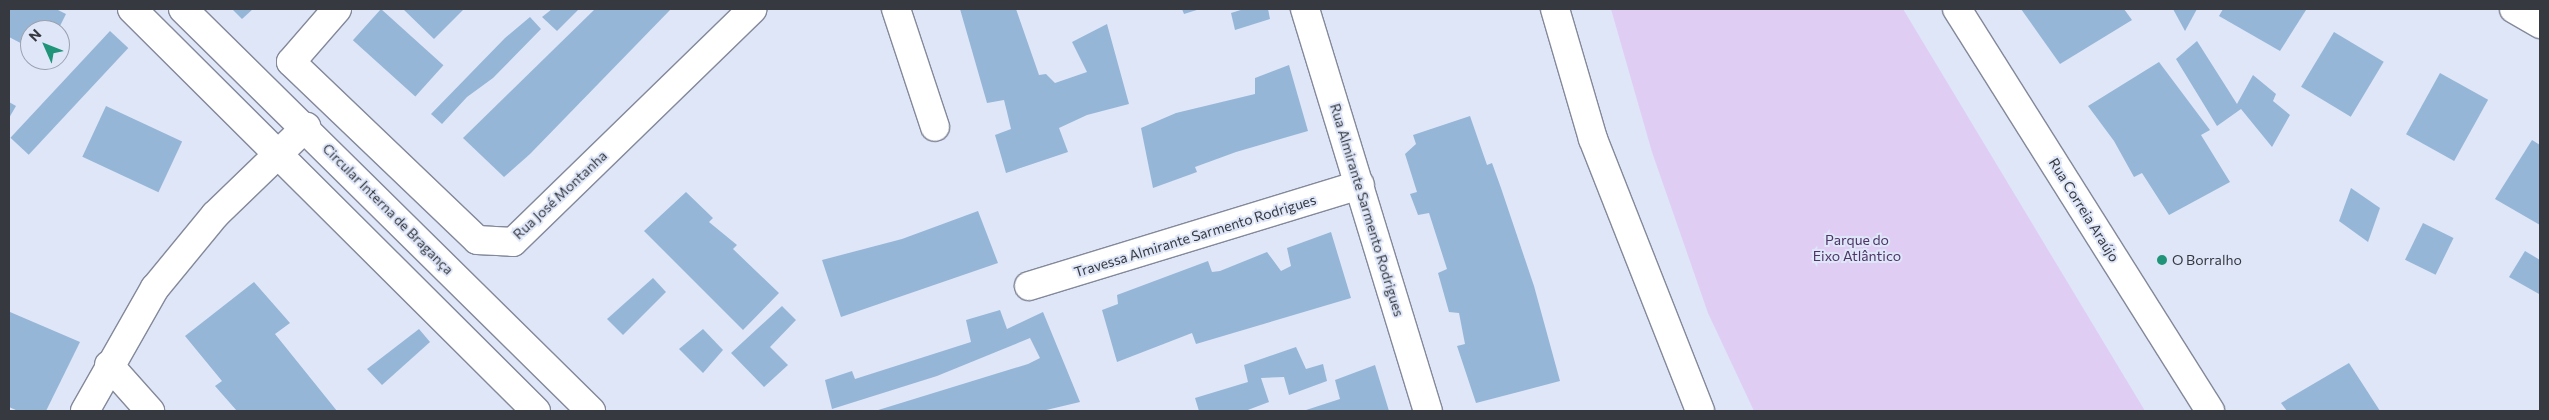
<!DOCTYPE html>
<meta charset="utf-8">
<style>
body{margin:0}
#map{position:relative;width:2549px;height:420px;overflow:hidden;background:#dee6f8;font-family:Commissioner,sans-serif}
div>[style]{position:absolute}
.green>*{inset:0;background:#e0cdf4}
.building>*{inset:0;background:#96b6d7;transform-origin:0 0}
.roads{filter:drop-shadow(1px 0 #83899a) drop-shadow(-1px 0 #83899a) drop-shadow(0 1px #83899a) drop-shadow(0 -1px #83899a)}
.street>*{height:28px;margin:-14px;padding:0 14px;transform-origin:14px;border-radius:14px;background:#fff}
.primary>*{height:28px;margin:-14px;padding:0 14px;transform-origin:14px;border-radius:14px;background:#fff}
.dots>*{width:14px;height:14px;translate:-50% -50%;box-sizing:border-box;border:2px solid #dee6f8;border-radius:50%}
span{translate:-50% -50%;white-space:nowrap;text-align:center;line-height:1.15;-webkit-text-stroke:4px #dee6f8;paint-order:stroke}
.street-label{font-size:14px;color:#363940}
.park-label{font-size:14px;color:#4e3365}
.poi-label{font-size:14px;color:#363940}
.left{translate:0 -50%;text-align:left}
.frame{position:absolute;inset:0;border:10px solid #363940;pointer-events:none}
.north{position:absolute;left:20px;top:20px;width:50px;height:50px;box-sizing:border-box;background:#dee6f8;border:1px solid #9ba1ae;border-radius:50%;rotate:314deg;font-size:14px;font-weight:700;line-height:20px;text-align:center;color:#363940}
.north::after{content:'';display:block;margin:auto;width:18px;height:22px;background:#209478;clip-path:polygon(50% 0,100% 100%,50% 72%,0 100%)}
</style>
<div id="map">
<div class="green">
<div style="clip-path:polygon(1611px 9px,1903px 9px,2145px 411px,1754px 411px,1708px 313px,1652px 152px)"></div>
</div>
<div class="building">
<div style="clip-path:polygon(9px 9px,56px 9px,66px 14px,58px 30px,30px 30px,30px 48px,9px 37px)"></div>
<div style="clip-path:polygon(232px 9px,253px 9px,242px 19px)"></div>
<div style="left:381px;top:9px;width:84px;height:42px;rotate:42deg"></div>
<div style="clip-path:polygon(403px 9px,464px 9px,434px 39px)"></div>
<div style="clip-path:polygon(552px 9px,577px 9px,578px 10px,557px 31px,542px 17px)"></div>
<div style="clip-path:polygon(595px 9px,671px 9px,530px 154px,504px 177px,463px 138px)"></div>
<div style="clip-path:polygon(960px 9px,1016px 9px,1039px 75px,1046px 74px,1055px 83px,1087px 72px,1072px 42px,1107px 24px,1129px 104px,1087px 115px,1059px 128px,1068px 152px,1006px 173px,995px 135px,1011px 129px,1007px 112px,1004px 100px,987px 103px)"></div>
<div style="clip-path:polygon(1182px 9px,1200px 9px,1184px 14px)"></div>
<div style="clip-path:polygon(1244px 9px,1268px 9px,1270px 19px,1235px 30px,1231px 13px)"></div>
<div style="clip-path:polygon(2021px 9px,2124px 9px,2132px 20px,2060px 64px)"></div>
<div style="clip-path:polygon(2173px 9px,2197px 9px,2185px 31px)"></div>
<div style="clip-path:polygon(2223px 9px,2304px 9px,2306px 10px,2280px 51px,2219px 16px)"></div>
<div style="clip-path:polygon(530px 17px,541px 29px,493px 78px,467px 97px,442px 124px,431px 114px,505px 38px)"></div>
<div style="left:110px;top:31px;width:25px;height:146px;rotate:43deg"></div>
<div style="left:2334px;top:32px;width:58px;height:64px;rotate:31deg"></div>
<div style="clip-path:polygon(2197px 41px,2237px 104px,2253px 75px,2276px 94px,2273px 101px,2290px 115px,2272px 147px,2241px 109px,2217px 126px,2176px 59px)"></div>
<div style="clip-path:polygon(2159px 62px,2210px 130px,2201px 135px,2230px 182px,2169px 215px,2142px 173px,2134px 177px,2114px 141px,2088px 106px)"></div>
<div style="clip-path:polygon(1289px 65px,1308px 131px,1236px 152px,1195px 167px,1197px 172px,1153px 188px,1141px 128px,1176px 113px,1255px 94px,1255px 78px)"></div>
<div style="left:2440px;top:73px;width:55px;height:70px;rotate:29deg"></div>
<div style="clip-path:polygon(9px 102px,16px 106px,9px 118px)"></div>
<div style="left:106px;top:106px;width:84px;height:56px;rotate:25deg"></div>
<div style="clip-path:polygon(1470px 116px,1487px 165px,1492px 163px,1501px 188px,1534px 286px,1560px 381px,1476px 403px,1457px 346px,1465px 344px,1459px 313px,1449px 312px,1438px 273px,1447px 269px,1429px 213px,1418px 215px,1410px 194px,1417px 192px,1405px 154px,1416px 144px,1413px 135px)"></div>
<div style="clip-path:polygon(2532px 140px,2540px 145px,2540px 225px,2495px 199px)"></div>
<div style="clip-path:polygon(2351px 188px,2380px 208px,2368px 242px,2339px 221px)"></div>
<div style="clip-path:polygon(686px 192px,713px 218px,709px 222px,737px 245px,733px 249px,779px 293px,743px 330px,644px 231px)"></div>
<div style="clip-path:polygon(978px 211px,998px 263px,841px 317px,822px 260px,902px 239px)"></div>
<div style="left:2423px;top:223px;width:34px;height:41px;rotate:26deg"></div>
<div style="clip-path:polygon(1331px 232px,1351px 298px,1196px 344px,1192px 333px,1117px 362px,1102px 310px,1118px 304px,1117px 295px,1208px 261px,1212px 272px,1220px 271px,1267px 252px,1281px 271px,1291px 266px,1287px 248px)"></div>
<div style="clip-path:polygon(2525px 251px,2540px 260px,2539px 294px,2509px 277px)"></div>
<div style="clip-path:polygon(653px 278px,666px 292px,623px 335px,607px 319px)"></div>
<div style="clip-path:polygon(254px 282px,290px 323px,275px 334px,337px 411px,237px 411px,215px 386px,222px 381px,185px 336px)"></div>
<div style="clip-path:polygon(782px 306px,796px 320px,770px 347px,788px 365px,764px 387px,731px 353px)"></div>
<div style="clip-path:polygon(1000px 310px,1007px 329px,1043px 312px,1080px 402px,1042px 411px,875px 411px,1028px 364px,1040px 358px,1030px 338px,937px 376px,832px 409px,825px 380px,852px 371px,855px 379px,971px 342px,966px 320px)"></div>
<div style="clip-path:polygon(10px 312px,80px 342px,46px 411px,18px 411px,9px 407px)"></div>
<div style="clip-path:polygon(419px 329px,430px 342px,382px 385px,367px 369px)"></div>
<div style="clip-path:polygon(703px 329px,723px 350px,703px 373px,679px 349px)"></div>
<div style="clip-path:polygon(1296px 347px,1306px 369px,1323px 364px,1327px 381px,1289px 395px,1284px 377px,1261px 378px,1269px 402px,1245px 411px,1199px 411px,1195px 398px,1248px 382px,1244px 365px)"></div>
<div style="clip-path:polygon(2349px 363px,2380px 411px,2287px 411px,2281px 403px)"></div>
<div style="clip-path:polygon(1375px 365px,1389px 411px,1303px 411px,1340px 399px,1335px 380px)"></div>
</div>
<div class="roads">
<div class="street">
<div style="left:337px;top:9px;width:70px;rotate:131deg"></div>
<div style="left:291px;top:62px;width:257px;rotate:43.7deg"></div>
<div style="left:477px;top:240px;width:36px;rotate:3deg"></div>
<div style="left:513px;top:242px;width:334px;rotate:-44.2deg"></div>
<div style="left:896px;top:9px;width:124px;rotate:71.7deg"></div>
<div style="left:1305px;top:9px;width:420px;rotate:73deg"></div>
<div style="left:1555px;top:9px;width:135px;rotate:73.7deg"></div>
<div style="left:1593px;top:139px;width:292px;rotate:68.5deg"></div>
<div style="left:1957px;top:9px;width:475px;rotate:57.8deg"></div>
<div style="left:2514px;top:9px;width:30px;rotate:30deg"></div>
<div style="left:1029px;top:286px;width:346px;rotate:-17deg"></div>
<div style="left:109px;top:365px;width:62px;rotate:48.3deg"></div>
<div style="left:85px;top:411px;width:142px;rotate:-60.4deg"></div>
<div style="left:155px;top:288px;width:94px;rotate:-50.6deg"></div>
<div style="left:215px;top:215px;width:127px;rotate:-44deg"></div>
</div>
<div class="primary">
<div style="left:132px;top:9px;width:570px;rotate:44.86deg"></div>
<div style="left:183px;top:9px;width:573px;rotate:44.58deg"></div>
</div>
</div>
<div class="dots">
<div style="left:2162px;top:260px;background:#209478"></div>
</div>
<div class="street-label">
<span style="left:560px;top:195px;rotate:-43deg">Rua José Montanha</span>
<span style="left:388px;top:209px;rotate:45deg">Circular Interna de Bragança</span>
<span style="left:1367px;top:210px;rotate:73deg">Rua Almirante Sarmento Rodrigues</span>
<span style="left:2084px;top:210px;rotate:58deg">Rua Correia Araújo</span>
<span style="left:1195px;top:236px;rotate:-17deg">Travessa Almirante Sarmento Rodrigues</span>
</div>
<div class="park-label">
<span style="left:1857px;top:248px">Parque do<br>Eixo Atlântico</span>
</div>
<div class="poi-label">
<span class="left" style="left:2172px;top:260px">O Borralho</span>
</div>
<div class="frame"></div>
<div class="north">N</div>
</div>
